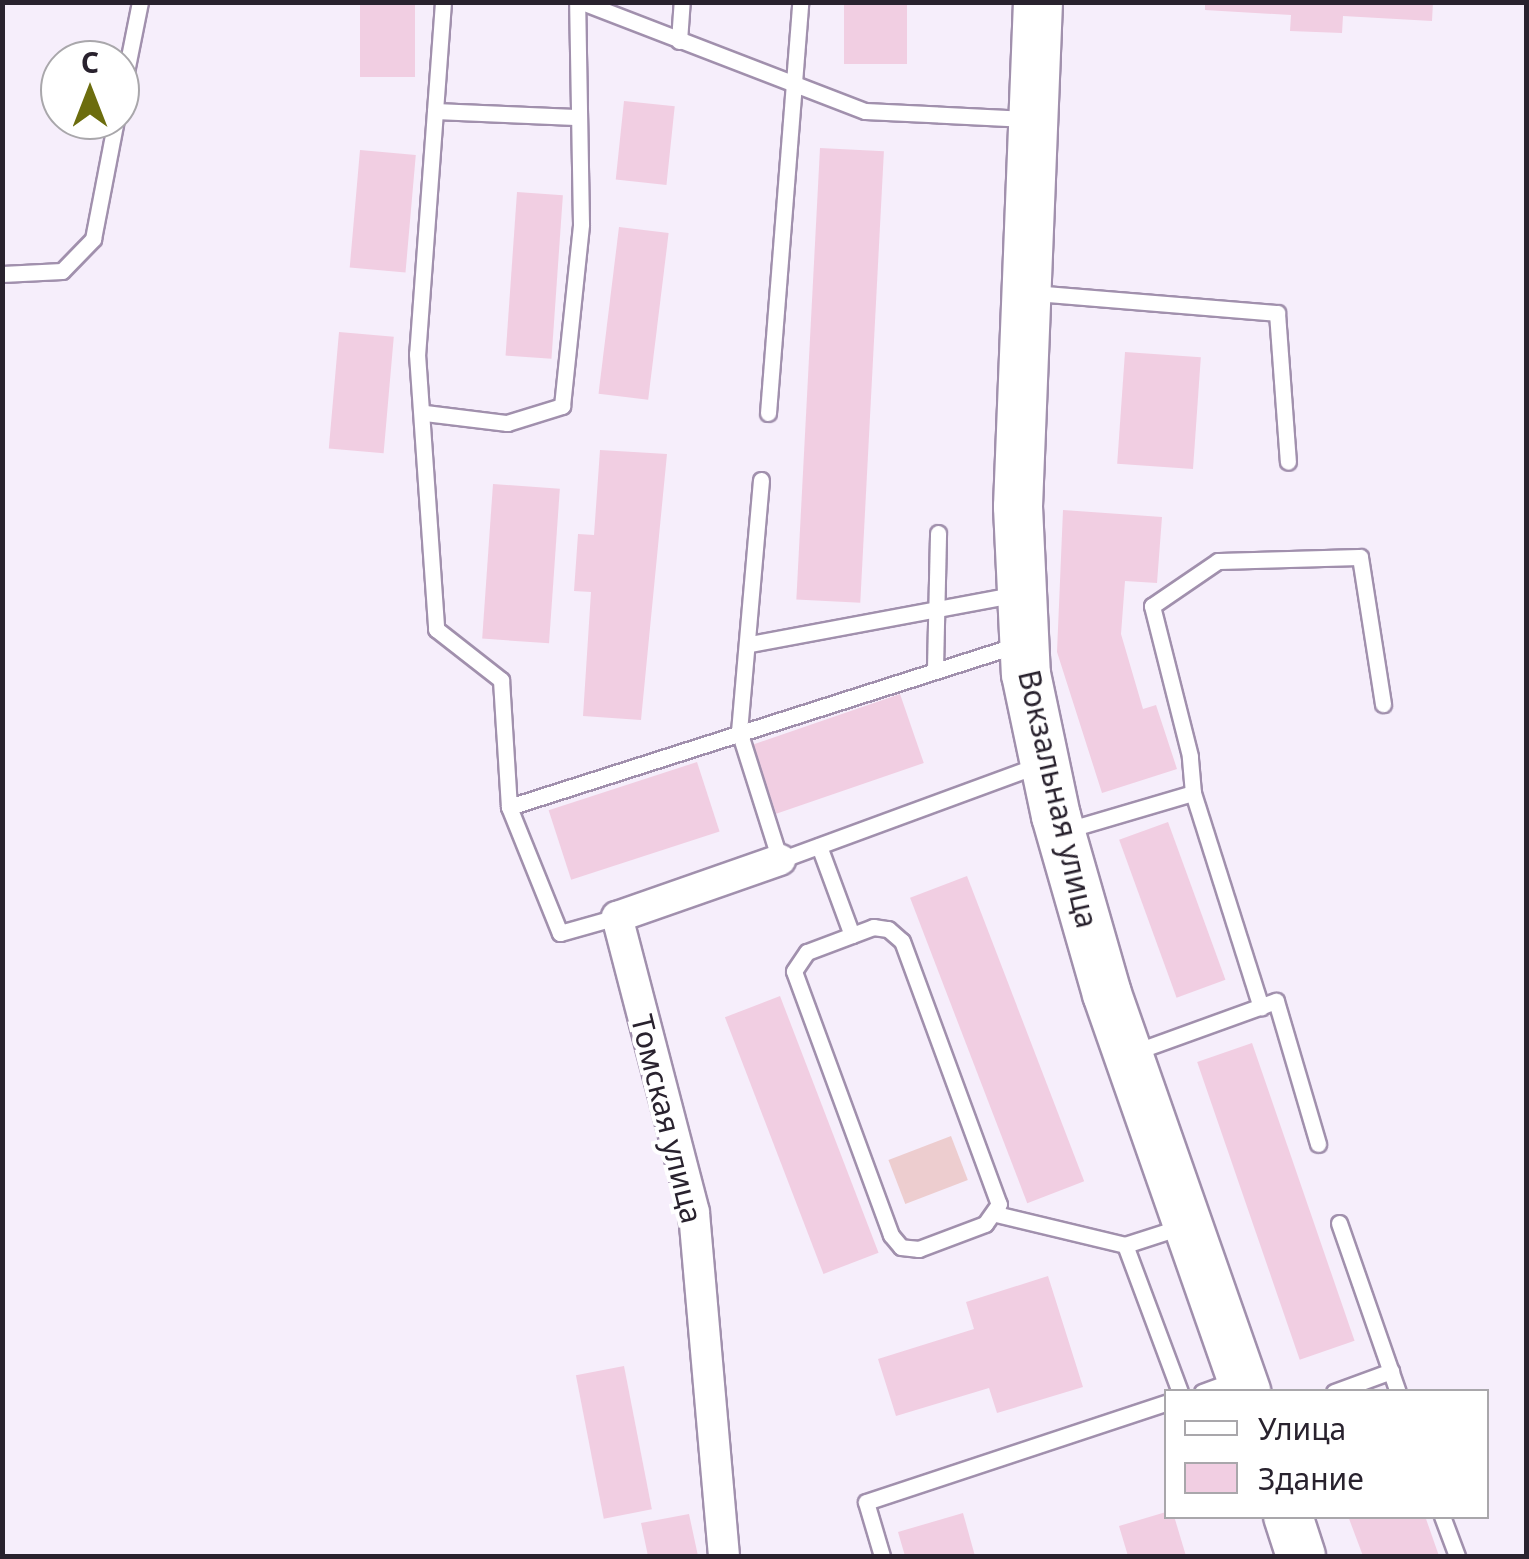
<!DOCTYPE html>
<meta charset="utf-8">
<style>
body{margin:0}
#map{position:relative;width:1529px;height:1559px;overflow:hidden;background:#f6eefb;font-family:"Noto Sans",sans-serif}
div>[style]{position:absolute}
.green>*{inset:0;background:#edcdcf;transform-origin:0 0}
.building>*{inset:0;background:#f1cee2;transform-origin:0 0}
.roads{filter:drop-shadow(2px 0 #a190ad) drop-shadow(-2px 0 #a190ad) drop-shadow(0 2px #a190ad) drop-shadow(0 -2px #a190ad)}
.service>*{height:15px;margin:-7.5px;padding:0 7.5px;transform-origin:7.5px;border-radius:7.5px;background:#fff}
.minor>*{height:30px;margin:-15px;padding:0 15px;transform-origin:15px;border-radius:15px;background:#fff}
.primary>*{height:48px;margin:-24px;padding:0 24px;transform-origin:24px;border-radius:24px;background:#fff}
span{translate:-50% -50%;white-space:nowrap;text-align:center;line-height:1.15;-webkit-text-stroke:8px #fff;paint-order:stroke}
.street-label{font-size:30px;color:#29222e}
.frame{position:absolute;inset:0;border:5px solid #29222e;pointer-events:none}
.legend{position:absolute;left:1164px;top:1389px;width:325px;height:130px;box-sizing:border-box;background:#fff;border:2px solid #a9a7ab;margin:0;padding:12px 18px;list-style:none;font-size:30px;color:#29222e}
.legend li{display:flex;align-items:center;gap:20px;height:50px}
.legend b{width:50px;border:2px solid #a9a7ab}
.north{position:absolute;left:40px;top:40px;width:100px;height:100px;box-sizing:border-box;background:#fff;border:2px solid #a9a7ab;border-radius:50%;rotate:0deg;font-size:28px;font-weight:700;line-height:40px;text-align:center;color:#29222e}
.north::after{content:'';display:block;margin:auto;width:35px;height:45px;background:#6c6d0e;clip-path:polygon(50% 0,100% 100%,50% 72%,0 100%)}
</style>
<div id="map">
<div class="green">
<div style="left:951px;top:1136px;width:47px;height:67px;rotate:69deg"></div>
</div>
<div class="building">
<div style="left:360px;top:2px;width:55px;height:75px"></div>
<div style="left:844px;top:2px;width:63px;height:62px"></div>
<div style="clip-path:polygon(1205px 2px,1433px 2px,1432px 21px,1343px 16px,1342px 33px,1290px 31px,1291px 15px,1205px 10px)"></div>
<div style="left:624px;top:101px;width:51px;height:79px;rotate:6deg"></div>
<div style="left:820px;top:148px;width:64px;height:452px;rotate:3deg"></div>
<div style="left:360px;top:150px;width:56px;height:118px;rotate:5deg"></div>
<div style="left:517px;top:192px;width:46px;height:164px;rotate:4deg"></div>
<div style="left:619px;top:227px;width:50px;height:168px;rotate:7deg"></div>
<div style="left:339px;top:332px;width:55px;height:117px;rotate:5deg"></div>
<div style="left:1125px;top:352px;width:76px;height:112px;rotate:4deg"></div>
<div style="clip-path:polygon(600px 450px,667px 454px,641px 720px,583px 716px,591px 592px,574px 591px,578px 534px,594px 535px)"></div>
<div style="left:493px;top:484px;width:67px;height:155px;rotate:4deg"></div>
<div style="clip-path:polygon(1063px 510px,1162px 517px,1157px 583px,1125px 581px,1121px 634px,1143px 709px,1156px 705px,1177px 769px,1102px 793px,1057px 652px)"></div>
<div style="left:900px;top:694px;width:73px;height:156px;rotate:71deg"></div>
<div style="left:697px;top:762px;width:73px;height:156px;rotate:72deg"></div>
<div style="left:1168px;top:822px;width:168px;height:52px;rotate:70deg"></div>
<div style="left:967px;top:876px;width:327px;height:61px;rotate:69deg"></div>
<div style="left:780px;top:996px;width:275px;height:59px;rotate:69deg"></div>
<div style="left:1252px;top:1043px;width:315px;height:58px;rotate:71deg"></div>
<div style="clip-path:polygon(1048px 1276px,1083px 1387px,997px 1413px,989px 1388px,896px 1416px,878px 1359px,974px 1329px,966px 1302px)"></div>
<div style="left:624px;top:1366px;width:146px;height:49px;rotate:79deg"></div>
<div style="clip-path:polygon(1166px 1512px,1174px 1516px,1186px 1556px,1128px 1556px,1119px 1526px)"></div>
<div style="clip-path:polygon(963px 1513px,975px 1556px,905px 1556px,898px 1532px)"></div>
<div style="clip-path:polygon(689px 1514px,698px 1556px,648px 1556px,641px 1523px)"></div>
<div style="clip-path:polygon(1348px 1516px,1425px 1516px,1439px 1556px,1363px 1556px)"></div>
</div>
<div class="roads">
<div class="service">
<div style="left:443px;top:2px;width:353px;rotate:94.2deg"></div>
<div style="left:417px;top:354px;width:276px;rotate:86deg"></div>
<div style="left:436px;top:629px;width:83px;rotate:38.1deg"></div>
<div style="left:501px;top:680px;width:127px;rotate:86.4deg"></div>
<div style="left:509px;top:807px;width:136px;rotate:68deg"></div>
<div style="left:560px;top:933px;width:59px;rotate:-15.7deg"></div>
<div style="left:582px;top:2px;width:303px;rotate:21.1deg"></div>
<div style="left:865px;top:111px;width:162px;rotate:2.8deg"></div>
<div style="left:679px;top:41px;width:39px;rotate:-86deg"></div>
<div style="left:120px;top:102px;width:102px;rotate:-78.7deg"></div>
<div style="left:435px;top:111px;width:140px;rotate:2.5deg"></div>
<div style="left:2px;top:274px;width:60px;rotate:-2.9deg"></div>
<div style="left:62px;top:271px;width:45px;rotate:-45.9deg"></div>
<div style="left:93px;top:239px;width:121px;rotate:-79.1deg"></div>
<div style="left:1034px;top:293px;width:244px;rotate:4.7deg"></div>
<div style="left:1277px;top:313px;width:149px;rotate:85.8deg"></div>
<div style="left:425px;top:413px;width:83px;rotate:7deg"></div>
<div style="left:507px;top:423px;width:58px;rotate:-17.2deg"></div>
<div style="left:562px;top:406px;width:183px;rotate:-84deg"></div>
<div style="left:581px;top:224px;width:222px;rotate:-91deg"></div>
<div style="left:768px;top:413px;width:412px;rotate:-85.5deg"></div>
<div style="left:761px;top:480px;width:252px;rotate:95deg"></div>
<div style="left:739px;top:731px;width:135px;rotate:72.4deg"></div>
<div style="left:780px;top:860px;width:278px;rotate:-20.2deg"></div>
<div style="left:750px;top:644px;width:271px;rotate:-10.6deg"></div>
<div style="left:935px;top:668px;width:135px;rotate:-88.7deg"></div>
<div style="left:1193px;top:793px;width:37px;rotate:-95deg"></div>
<div style="left:1190px;top:756px;width:155px;rotate:-104.2deg"></div>
<div style="left:1152px;top:606px;width:80px;rotate:-34.3deg"></div>
<div style="left:1218px;top:561px;width:142px;rotate:-1.6deg"></div>
<div style="left:1360px;top:557px;width:149px;rotate:81.1deg"></div>
<div style="left:509px;top:807px;width:536px;rotate:-17.69deg"></div>
<div style="left:1067px;top:830px;width:131px;rotate:-16.4deg"></div>
<div style="left:1193px;top:793px;width:225px;rotate:72.4deg"></div>
<div style="left:819px;top:846px;width:95px;rotate:69.7deg"></div>
<div style="left:873px;top:927px;width:15px;rotate:8deg"></div>
<div style="left:888px;top:929px;width:18px;rotate:41deg"></div>
<div style="left:902px;top:941px;width:280px;rotate:69.8deg"></div>
<div style="left:999px;top:1204px;width:24px;rotate:125deg"></div>
<div style="left:985px;top:1224px;width:71px;rotate:159.3deg"></div>
<div style="left:919px;top:1249px;width:18px;rotate:-174deg"></div>
<div style="left:901px;top:1247px;width:16px;rotate:-130deg"></div>
<div style="left:891px;top:1235px;width:281px;rotate:-110.2deg"></div>
<div style="left:794px;top:971px;width:23px;rotate:-56deg"></div>
<div style="left:807px;top:952px;width:71px;rotate:-20.7deg"></div>
<div style="left:1132px;top:1053px;width:153px;rotate:-19.9deg"></div>
<div style="left:1276px;top:1001px;width:149px;rotate:73.6deg"></div>
<div style="left:996px;top:1214px;width:133px;rotate:13.5deg"></div>
<div style="left:1339px;top:1223px;width:179px;rotate:70.8deg"></div>
<div style="left:1180px;top:1392px;width:157px;rotate:-110.5deg"></div>
<div style="left:1125px;top:1245px;width:59px;rotate:-17.8deg"></div>
<div style="left:1202px;top:1392px;width:37px;rotate:-20deg"></div>
<div style="left:1334px;top:1392px;width:61px;rotate:-20.2deg"></div>
<div style="left:1442px;top:1516px;width:43px;rotate:69.4deg"></div>
<div style="left:882px;top:1556px;width:56px;rotate:-106.5deg"></div>
<div style="left:866px;top:1502px;width:316px;rotate:-18.3deg"></div>
</div>
<div class="minor">
<div style="left:724px;top:1556px;width:345px;rotate:-95deg"></div>
<div style="left:694px;top:1212px;width:305px;rotate:-104.6deg"></div>
<div style="left:617px;top:917px;width:173px;rotate:-19.3deg"></div>
</div>
<div class="primary">
<div style="left:1038px;top:2px;width:505px;rotate:92.27deg"></div>
<div style="left:1018px;top:507px;width:167px;rotate:87.3deg"></div>
<div style="left:1026px;top:674px;width:145px;rotate:78.1deg"></div>
<div style="left:1056px;top:816px;width:185px;rotate:74deg"></div>
<div style="left:1107px;top:994px;width:422px;rotate:70.7deg"></div>
<div style="left:1288px;top:1516px;width:42px;rotate:72deg"></div>
</div>
</div>
<div class="street-label">
<span style="left:1058px;top:799px;rotate:77deg">Вокзальная улица</span>
<span style="left:667px;top:1119px;rotate:76deg">Томская улица</span>
</div>
<div class="frame"></div>
<ul class="legend">
<li><b style="height:12px;background:#fff"></b>Улица</li>
<li><b style="height:28px;background:#f1cee2"></b>Здание</li>
</ul>
<div class="north">С</div>
</div>
